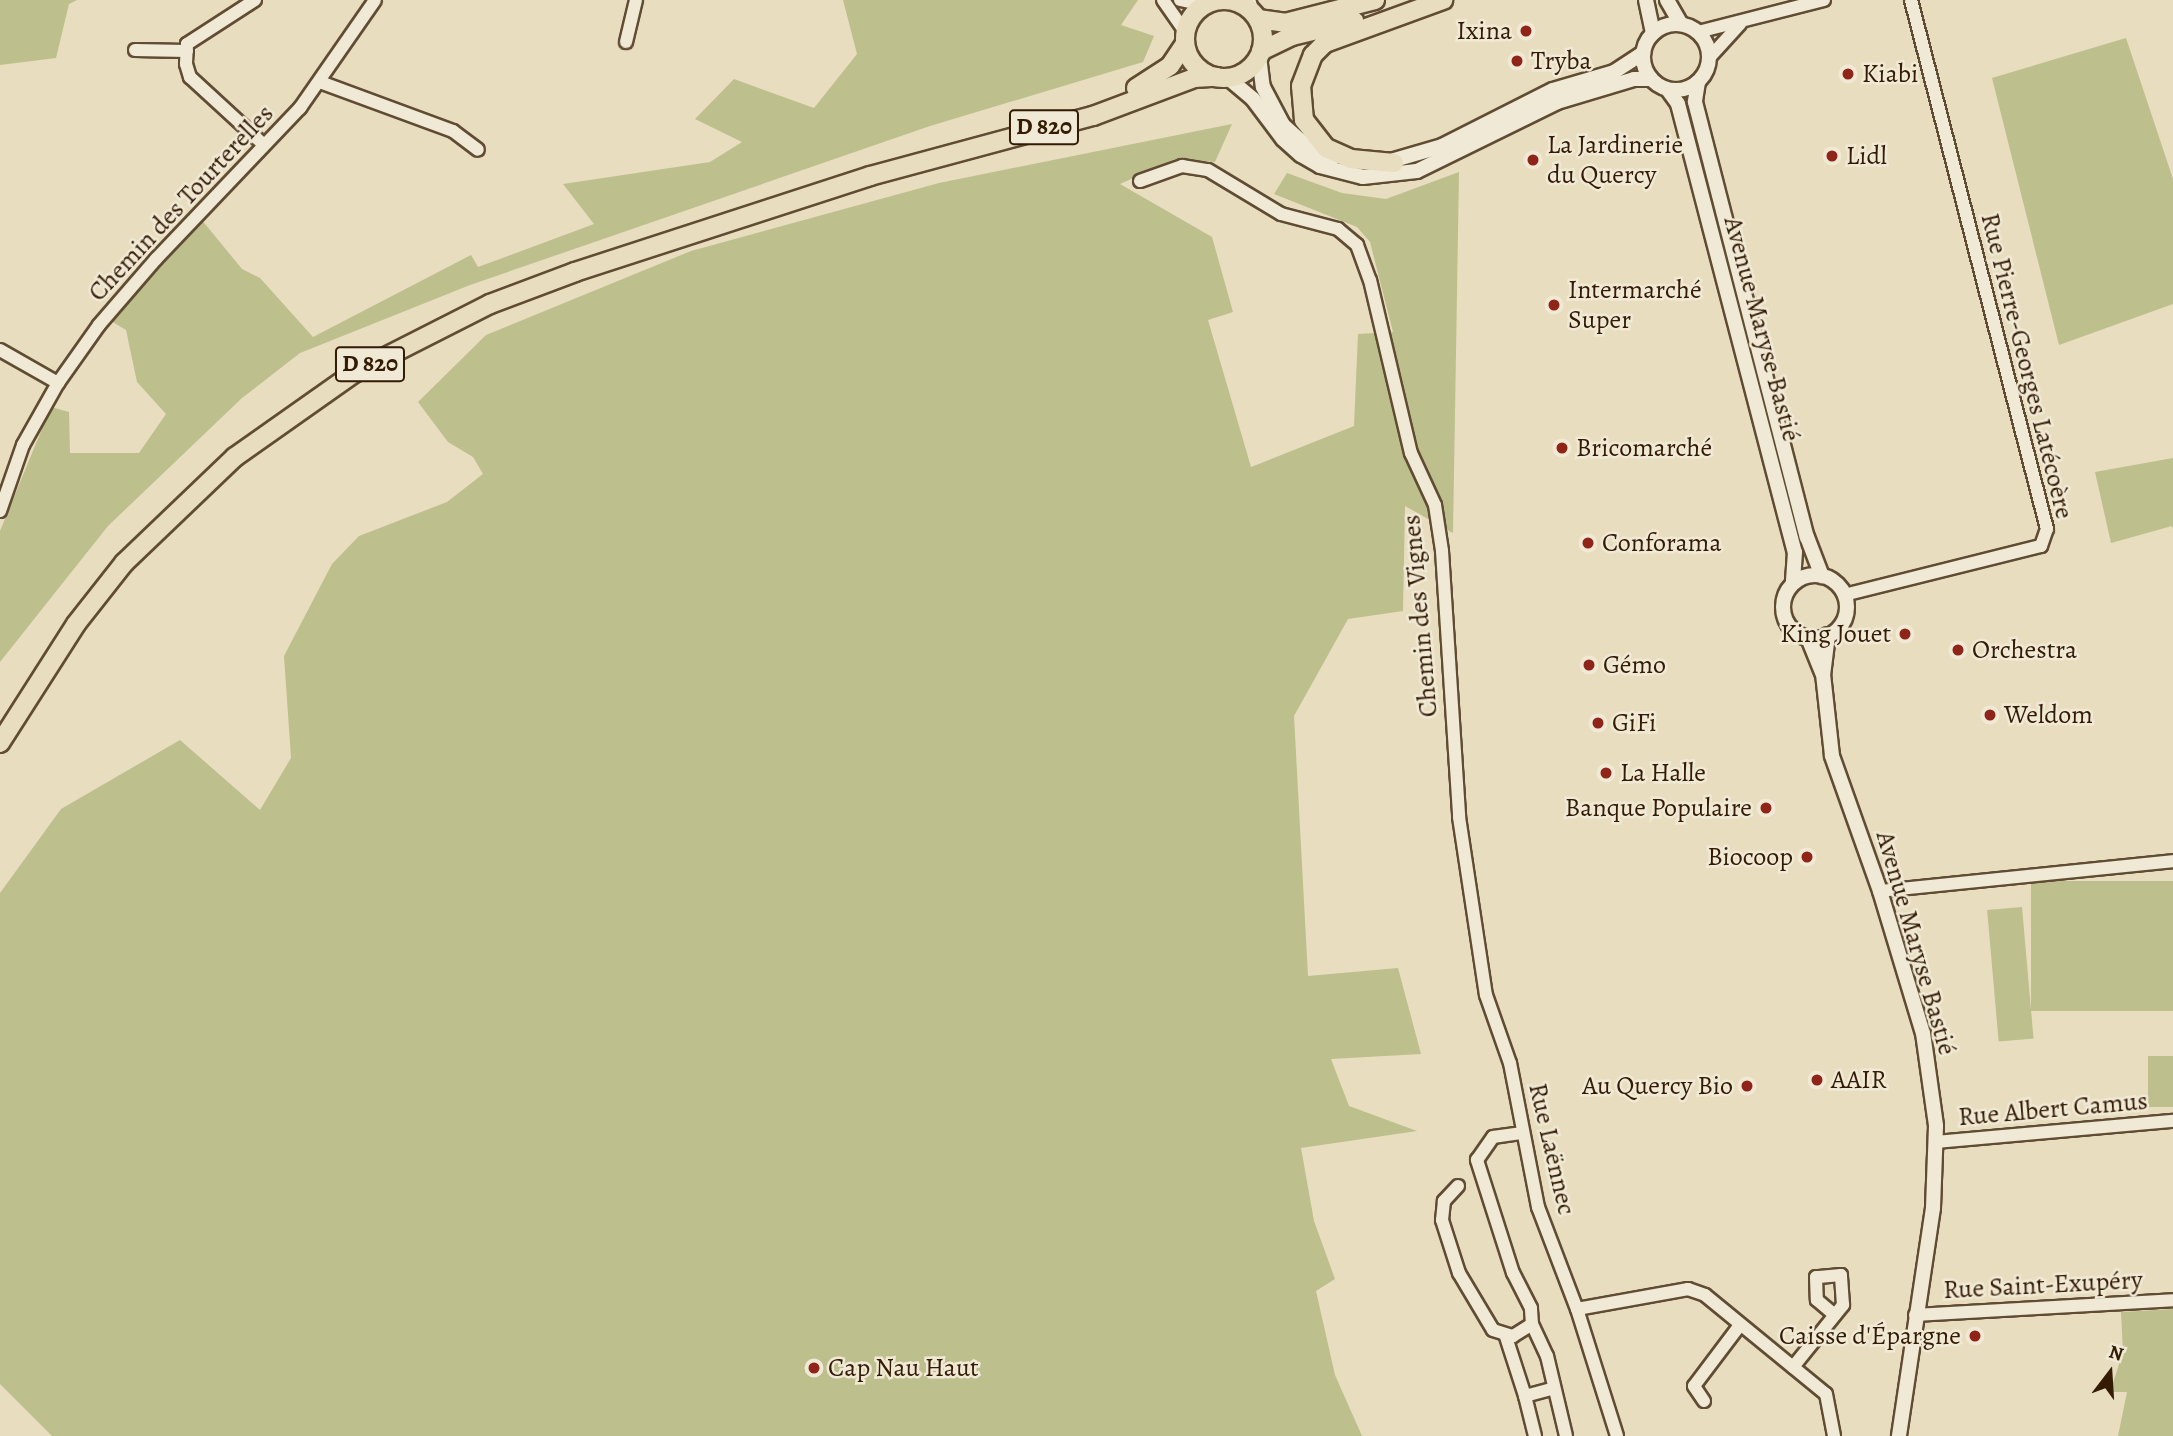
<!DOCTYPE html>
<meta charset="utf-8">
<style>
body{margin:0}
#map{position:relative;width:2173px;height:1436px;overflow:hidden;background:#e8ddbf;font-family:Alegreya,serif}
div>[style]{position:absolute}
.green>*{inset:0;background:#bdbf8d;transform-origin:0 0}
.roads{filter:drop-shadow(2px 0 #604c33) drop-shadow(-2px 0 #604c33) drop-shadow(0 2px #604c33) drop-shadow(0 -2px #604c33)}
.minor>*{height:12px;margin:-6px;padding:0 6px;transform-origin:6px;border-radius:6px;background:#f0e9d5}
.tertiary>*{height:14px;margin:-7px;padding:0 7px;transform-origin:7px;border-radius:7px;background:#f0e9d5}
.tertiary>.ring{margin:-7px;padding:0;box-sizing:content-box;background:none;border:14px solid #f0e9d5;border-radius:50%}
.secondary>*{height:16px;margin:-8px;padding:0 8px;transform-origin:8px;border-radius:8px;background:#f0e9d5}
.primary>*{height:18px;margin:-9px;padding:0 9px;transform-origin:9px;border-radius:9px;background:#e8ddbf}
.primary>.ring{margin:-9px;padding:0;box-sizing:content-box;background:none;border:18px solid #e8ddbf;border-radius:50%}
.dots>*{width:19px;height:19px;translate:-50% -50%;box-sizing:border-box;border:4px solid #f0e9d5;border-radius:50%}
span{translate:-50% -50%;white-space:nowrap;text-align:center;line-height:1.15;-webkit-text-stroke:5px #f0e9d5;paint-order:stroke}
.shield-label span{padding:2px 5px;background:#f0e9d5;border:2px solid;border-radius:5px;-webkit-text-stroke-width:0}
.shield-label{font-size:24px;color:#331b04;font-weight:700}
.poi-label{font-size:26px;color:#331b04}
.right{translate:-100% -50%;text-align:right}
.left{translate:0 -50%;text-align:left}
.street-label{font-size:26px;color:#331b04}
.north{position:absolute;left:2075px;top:1338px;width:70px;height:70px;-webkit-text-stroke:5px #f0e9d5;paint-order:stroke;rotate:17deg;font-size:19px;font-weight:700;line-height:28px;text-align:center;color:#331b04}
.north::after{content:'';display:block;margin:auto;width:24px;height:32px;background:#331b04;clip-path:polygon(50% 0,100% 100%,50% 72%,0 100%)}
</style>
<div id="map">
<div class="green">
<div style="clip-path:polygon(0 0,77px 0,69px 4px,56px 58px,0 65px)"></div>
<div style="clip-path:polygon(843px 0,1138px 0,1121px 25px,1154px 36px,1143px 62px,930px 126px,470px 285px,300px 353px,242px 398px,108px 526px,0 662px,0 531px,51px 407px,69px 412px,70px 453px,139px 453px,166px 414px,137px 382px,126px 330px,111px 321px,158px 261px,201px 219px,242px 269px,260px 278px,313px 337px,471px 255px,478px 267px,594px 224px,563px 184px,710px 162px,742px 142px,695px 119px,734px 79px,814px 108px,857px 54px)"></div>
<div style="clip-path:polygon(2126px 38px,2173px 179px,2173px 304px,2059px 345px,1992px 78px)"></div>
<div style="clip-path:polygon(1232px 124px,1215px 162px,1175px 159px,1120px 184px,1212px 237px,1233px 312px,1208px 320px,1251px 467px,1354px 426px,1358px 334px,1393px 332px,1370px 242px,1357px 227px,1274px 194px,1287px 173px,1342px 193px,1386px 199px,1459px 172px,1453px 533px,1405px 506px,1403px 611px,1348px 619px,1294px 716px,1308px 976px,1398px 968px,1421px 1054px,1331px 1059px,1349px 1106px,1417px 1131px,1301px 1148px,1314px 1221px,1335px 1279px,1316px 1291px,1335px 1375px,1362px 1436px,52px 1436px,0 1384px,0 893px,61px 809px,180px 740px,260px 810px,291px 758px,284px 656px,332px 564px,359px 536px,447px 502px,483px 474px,473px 457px,448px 442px,418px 402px,486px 335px,691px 251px,939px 183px)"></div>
<div style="clip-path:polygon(2173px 458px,2173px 529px,2172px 526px,2111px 543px,2095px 472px)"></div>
<div style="left:2173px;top:881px;width:130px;height:142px;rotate:90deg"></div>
<div style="left:2022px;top:907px;width:132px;height:35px;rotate:85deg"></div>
<div style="left:2173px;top:1056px;width:51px;height:25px;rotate:90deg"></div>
<div style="clip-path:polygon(2173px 1309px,2173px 1436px,2118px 1436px,2127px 1392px,2110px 1392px,2123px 1352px,2121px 1312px)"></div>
</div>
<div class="roads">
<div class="minor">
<div style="left:255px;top:0;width:81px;rotate:147.1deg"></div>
<div style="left:187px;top:44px;width:20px;rotate:93deg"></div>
<div style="left:186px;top:64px;width:14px;rotate:73deg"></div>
<div style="left:190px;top:77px;width:100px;rotate:42.6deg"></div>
<div style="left:1163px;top:0;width:40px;rotate:55.1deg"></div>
<div style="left:1180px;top:0;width:25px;rotate:12deg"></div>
<div style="left:1698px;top:32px;width:130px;rotate:-14.3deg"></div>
<div style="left:626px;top:42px;width:43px;rotate:-76.6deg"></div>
<div style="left:135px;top:50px;width:52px;rotate:1.1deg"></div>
<div style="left:1709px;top:58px;width:46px;rotate:-47.6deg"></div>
<div style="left:320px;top:82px;width:142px;rotate:20.2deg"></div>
<div style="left:453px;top:131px;width:31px;rotate:37deg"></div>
<div style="left:1140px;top:181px;width:45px;rotate:-19.7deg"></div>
<div style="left:1182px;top:166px;width:26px;rotate:9deg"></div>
<div style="left:1208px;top:170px;width:85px;rotate:31.1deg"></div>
<div style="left:1281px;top:214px;width:59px;rotate:14.7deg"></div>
<div style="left:1338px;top:229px;width:25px;rotate:40deg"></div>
<div style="left:1357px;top:245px;width:37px;rotate:70deg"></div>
<div style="left:1370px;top:280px;width:178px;rotate:76.7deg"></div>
<div style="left:1411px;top:453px;width:57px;rotate:65.2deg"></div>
<div style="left:1435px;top:505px;width:47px;rotate:81.3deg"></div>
<div style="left:1442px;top:551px;width:267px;rotate:86.3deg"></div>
<div style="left:1459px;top:817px;width:180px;rotate:81.4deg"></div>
<div style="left:1486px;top:995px;width:72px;rotate:70.6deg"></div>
<div style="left:1510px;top:1063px;width:147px;rotate:79deg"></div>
<div style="left:1538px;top:1207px;width:109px;rotate:69.1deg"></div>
<div style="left:1577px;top:1309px;width:133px;rotate:72.5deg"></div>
<div style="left:0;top:350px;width:67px;rotate:29.6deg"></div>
<div style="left:0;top:511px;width:70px;rotate:-70.8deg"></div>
<div style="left:23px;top:445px;width:71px;rotate:-60.6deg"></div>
<div style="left:58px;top:383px;width:71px;rotate:-54.7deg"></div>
<div style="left:99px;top:325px;width:87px;rotate:-49.2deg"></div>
<div style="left:156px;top:259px;width:209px;rotate:-46.4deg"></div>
<div style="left:300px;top:108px;width:131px;rotate:-55.2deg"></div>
<div style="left:1844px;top:595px;width:203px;rotate:-14deg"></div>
<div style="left:2041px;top:546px;width:18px;rotate:-71deg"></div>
<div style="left:2047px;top:529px;width:546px;rotate:-104.42deg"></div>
<div style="left:1880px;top:891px;width:295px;rotate:-5.8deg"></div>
<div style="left:1936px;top:1142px;width:238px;rotate:-5.1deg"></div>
<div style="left:1458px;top:1186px;width:21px;rotate:133deg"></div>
<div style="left:1444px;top:1201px;width:19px;rotate:96deg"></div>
<div style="left:1442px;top:1220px;width:56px;rotate:72.2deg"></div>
<div style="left:1459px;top:1273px;width:66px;rotate:59.2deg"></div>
<div style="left:1493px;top:1330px;width:21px;rotate:17deg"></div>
<div style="left:1513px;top:1336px;width:22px;rotate:-32deg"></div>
<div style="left:1532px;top:1324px;width:16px;rotate:-94deg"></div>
<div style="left:1531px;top:1308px;width:39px;rotate:-117deg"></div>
<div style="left:1513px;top:1273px;width:119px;rotate:-107.7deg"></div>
<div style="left:1477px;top:1160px;width:28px;rotate:-55deg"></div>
<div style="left:1493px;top:1137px;width:28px;rotate:-8deg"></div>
<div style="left:1577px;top:1309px;width:113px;rotate:-10.2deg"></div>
<div style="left:1688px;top:1289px;width:18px;rotate:19deg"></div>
<div style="left:1705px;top:1295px;width:156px;rotate:39.3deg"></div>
<div style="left:1826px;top:1394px;width:43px;rotate:79.2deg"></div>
<div style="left:1915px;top:1315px;width:258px;rotate:-3.3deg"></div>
<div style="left:1532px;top:1324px;width:35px;rotate:65deg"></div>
<div style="left:1547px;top:1356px;width:82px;rotate:76.6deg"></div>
<div style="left:1506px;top:1337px;width:62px;rotate:72.1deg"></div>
<div style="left:1793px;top:1367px;width:80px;rotate:-51.1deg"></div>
<div style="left:1843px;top:1305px;width:30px;rotate:-94deg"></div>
<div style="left:1841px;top:1275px;width:25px;rotate:175deg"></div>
<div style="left:1816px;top:1277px;width:23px;rotate:88deg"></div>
<div style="left:1817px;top:1300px;width:23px;rotate:40deg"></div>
<div style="left:1704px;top:1401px;width:18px;rotate:-124deg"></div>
<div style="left:1694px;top:1386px;width:76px;rotate:-53deg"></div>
<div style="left:1535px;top:1436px;width:41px;rotate:-104deg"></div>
<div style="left:1525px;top:1396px;width:30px;rotate:-15deg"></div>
</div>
<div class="tertiary">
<div style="left:1646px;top:0;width:34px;rotate:78deg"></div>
<div style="left:1667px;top:0;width:28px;rotate:60deg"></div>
<div class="ring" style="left:1643px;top:24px;width:52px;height:52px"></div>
<div style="left:1259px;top:56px;width:31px;rotate:83deg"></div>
<div style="left:1263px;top:87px;width:43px;rotate:62.2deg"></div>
<div style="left:1283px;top:125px;width:24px;rotate:42deg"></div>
<div style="left:1301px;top:141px;width:36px;rotate:28deg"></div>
<div style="left:1228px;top:78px;width:33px;rotate:40deg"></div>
<div style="left:1253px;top:99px;width:50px;rotate:53.1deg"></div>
<div style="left:1283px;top:139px;width:24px;rotate:42deg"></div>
<div style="left:1301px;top:155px;width:22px;rotate:30deg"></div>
<div style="left:1320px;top:166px;width:44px;rotate:14.3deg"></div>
<div style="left:1363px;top:177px;width:54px;rotate:-6.3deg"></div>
<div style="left:1417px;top:171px;width:156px;rotate:-26.2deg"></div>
<div style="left:1557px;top:102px;width:80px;rotate:-16.6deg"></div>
<div style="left:1634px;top:79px;width:17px"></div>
<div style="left:1698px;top:82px;width:20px;rotate:99deg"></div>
<div style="left:1695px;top:102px;width:449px;rotate:75.6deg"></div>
<div style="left:1807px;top:537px;width:42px;rotate:69deg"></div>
<div style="left:1668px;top:90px;width:17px;rotate:54deg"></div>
<div style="left:1678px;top:104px;width:463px;rotate:75.4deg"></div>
<div style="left:1795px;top:552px;width:31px;rotate:94deg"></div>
<div style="left:1384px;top:163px;width:60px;rotate:-16.3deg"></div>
<div style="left:1442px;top:146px;width:124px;rotate:-26.8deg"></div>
<div style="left:1553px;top:90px;width:64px;rotate:-16.4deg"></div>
<div style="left:1614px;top:72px;width:35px;rotate:-33deg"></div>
<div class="ring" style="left:1783px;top:575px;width:50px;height:50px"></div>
<div style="left:1828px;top:635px;width:39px;rotate:97deg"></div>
<div style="left:1823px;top:674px;width:82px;rotate:83.7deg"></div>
<div style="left:1832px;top:756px;width:143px;rotate:70.4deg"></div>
<div style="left:1880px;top:891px;width:148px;rotate:73.2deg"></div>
<div style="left:1923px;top:1033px;width:94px;rotate:82deg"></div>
<div style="left:1936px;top:1126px;width:82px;rotate:92.1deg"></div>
<div style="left:1933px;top:1208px;width:231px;rotate:98.5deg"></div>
<div style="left:1808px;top:638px;width:38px;rotate:68deg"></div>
</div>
<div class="secondary">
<div style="left:1247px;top:0;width:9px;rotate:72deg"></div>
<div style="left:1214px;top:2px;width:2px;rotate:-63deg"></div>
</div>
<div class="primary">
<div class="ring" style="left:1185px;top:0;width:60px;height:60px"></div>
<div style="left:1258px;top:19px;width:27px;rotate:8deg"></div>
<div style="left:1285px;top:23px;width:93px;rotate:-14.3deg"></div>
<div style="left:1261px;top:51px;width:34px;rotate:-26deg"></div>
<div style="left:1292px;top:36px;width:64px;rotate:-13.6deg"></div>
<div style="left:1136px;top:88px;width:40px;rotate:-32.9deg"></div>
<div style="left:1170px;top:66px;width:27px;rotate:-56deg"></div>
<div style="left:1394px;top:163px;width:43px;rotate:-174.7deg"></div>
<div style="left:1351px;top:159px;width:27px;rotate:-156deg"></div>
<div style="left:1326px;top:148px;width:36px;rotate:-128deg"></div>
<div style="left:1304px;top:120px;width:34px;rotate:-95deg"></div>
<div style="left:1301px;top:86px;width:33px;rotate:-69deg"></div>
<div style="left:1313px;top:55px;width:17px;rotate:-45deg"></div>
<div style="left:1325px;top:43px;width:126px;rotate:-20deg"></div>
<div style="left:0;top:743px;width:141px;rotate:-57.4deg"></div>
<div style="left:76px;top:624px;width:78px;rotate:-51.8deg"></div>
<div style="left:124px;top:563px;width:153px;rotate:-43.7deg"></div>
<div style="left:235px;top:457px;width:146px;rotate:-35.2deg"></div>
<div style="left:354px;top:373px;width:153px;rotate:-26.9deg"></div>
<div style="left:490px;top:304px;width:91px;rotate:-20.6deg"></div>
<div style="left:575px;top:272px;width:310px;rotate:-18deg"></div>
<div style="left:870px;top:176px;width:231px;rotate:-15.1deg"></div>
<div style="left:1093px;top:116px;width:108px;rotate:-20.6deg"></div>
<div style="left:1194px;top:78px;width:22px;rotate:-3deg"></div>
</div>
</div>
<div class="dots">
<div style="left:1526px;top:31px;background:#8f2418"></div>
<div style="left:1517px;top:61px;background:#8f2418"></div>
<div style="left:1848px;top:74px;background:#8f2418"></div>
<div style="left:1832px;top:156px;background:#8f2418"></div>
<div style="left:1533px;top:160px;background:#8f2418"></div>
<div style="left:1554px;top:305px;background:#8f2418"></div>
<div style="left:1562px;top:448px;background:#8f2418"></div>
<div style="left:1588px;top:543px;background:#8f2418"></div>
<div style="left:1905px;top:634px;background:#8f2418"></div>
<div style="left:1958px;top:650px;background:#8f2418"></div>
<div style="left:1589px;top:665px;background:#8f2418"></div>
<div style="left:1990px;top:715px;background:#8f2418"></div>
<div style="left:1598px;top:723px;background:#8f2418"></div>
<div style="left:1606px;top:773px;background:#8f2418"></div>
<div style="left:1766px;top:808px;background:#8f2418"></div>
<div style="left:1807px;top:857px;background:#8f2418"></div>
<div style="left:1817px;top:1080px;background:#8f2418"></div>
<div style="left:1747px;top:1086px;background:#8f2418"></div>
<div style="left:1975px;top:1336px;background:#8f2418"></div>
<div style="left:814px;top:1368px;background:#8f2418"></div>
</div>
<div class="shield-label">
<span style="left:1044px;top:127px">D 820</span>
<span style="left:370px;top:364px">D 820</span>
</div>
<div class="poi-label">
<span class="right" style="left:1512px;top:31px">Ixina</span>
<span class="left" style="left:1531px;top:61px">Tryba</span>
<span class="left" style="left:1862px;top:74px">Kiabi</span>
<span class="left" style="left:1547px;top:160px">La Jardinerie<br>du Quercy</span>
<span class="left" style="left:1846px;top:156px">Lidl</span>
<span class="left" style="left:1568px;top:305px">Intermarché<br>Super</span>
<span class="left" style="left:1576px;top:448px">Bricomarché</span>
<span class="left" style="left:1602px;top:543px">Conforama</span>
<span class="right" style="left:1891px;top:634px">King Jouet</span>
<span class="left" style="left:1972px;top:650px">Orchestra</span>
<span class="left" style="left:1603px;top:665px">Gémo</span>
<span class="left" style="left:2004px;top:715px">Weldom</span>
<span class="left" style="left:1612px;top:723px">GiFi</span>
<span class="left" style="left:1620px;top:773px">La Halle</span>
<span class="right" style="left:1752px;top:808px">Banque Populaire</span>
<span class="right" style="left:1793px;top:857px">Biocoop</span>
<span class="left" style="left:1831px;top:1080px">AAIR</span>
<span class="right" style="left:1733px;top:1086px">Au Quercy Bio</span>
<span class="right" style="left:1961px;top:1336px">Caisse d'Épargne</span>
<span class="left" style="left:828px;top:1368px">Cap Nau Haut</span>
</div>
<div class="street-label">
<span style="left:181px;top:203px;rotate:-47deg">Chemin des Tourterelles</span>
<span style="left:1762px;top:329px;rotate:75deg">Avenue Maryse Bastié</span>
<span style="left:2027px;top:366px;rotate:76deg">Rue Pierre-Georges Latécoère</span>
<span style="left:1420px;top:616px;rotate:-95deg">Chemin des Vignes</span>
<span style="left:1916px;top:943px;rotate:74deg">Avenue Maryse Bastié</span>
<span style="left:2053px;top:1109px;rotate:-5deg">Rue Albert Camus</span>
<span style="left:1552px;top:1149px;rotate:77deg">Rue Laënnec</span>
<span style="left:2043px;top:1285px;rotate:-3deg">Rue Saint-Exupéry</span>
</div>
<div class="north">N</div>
</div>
